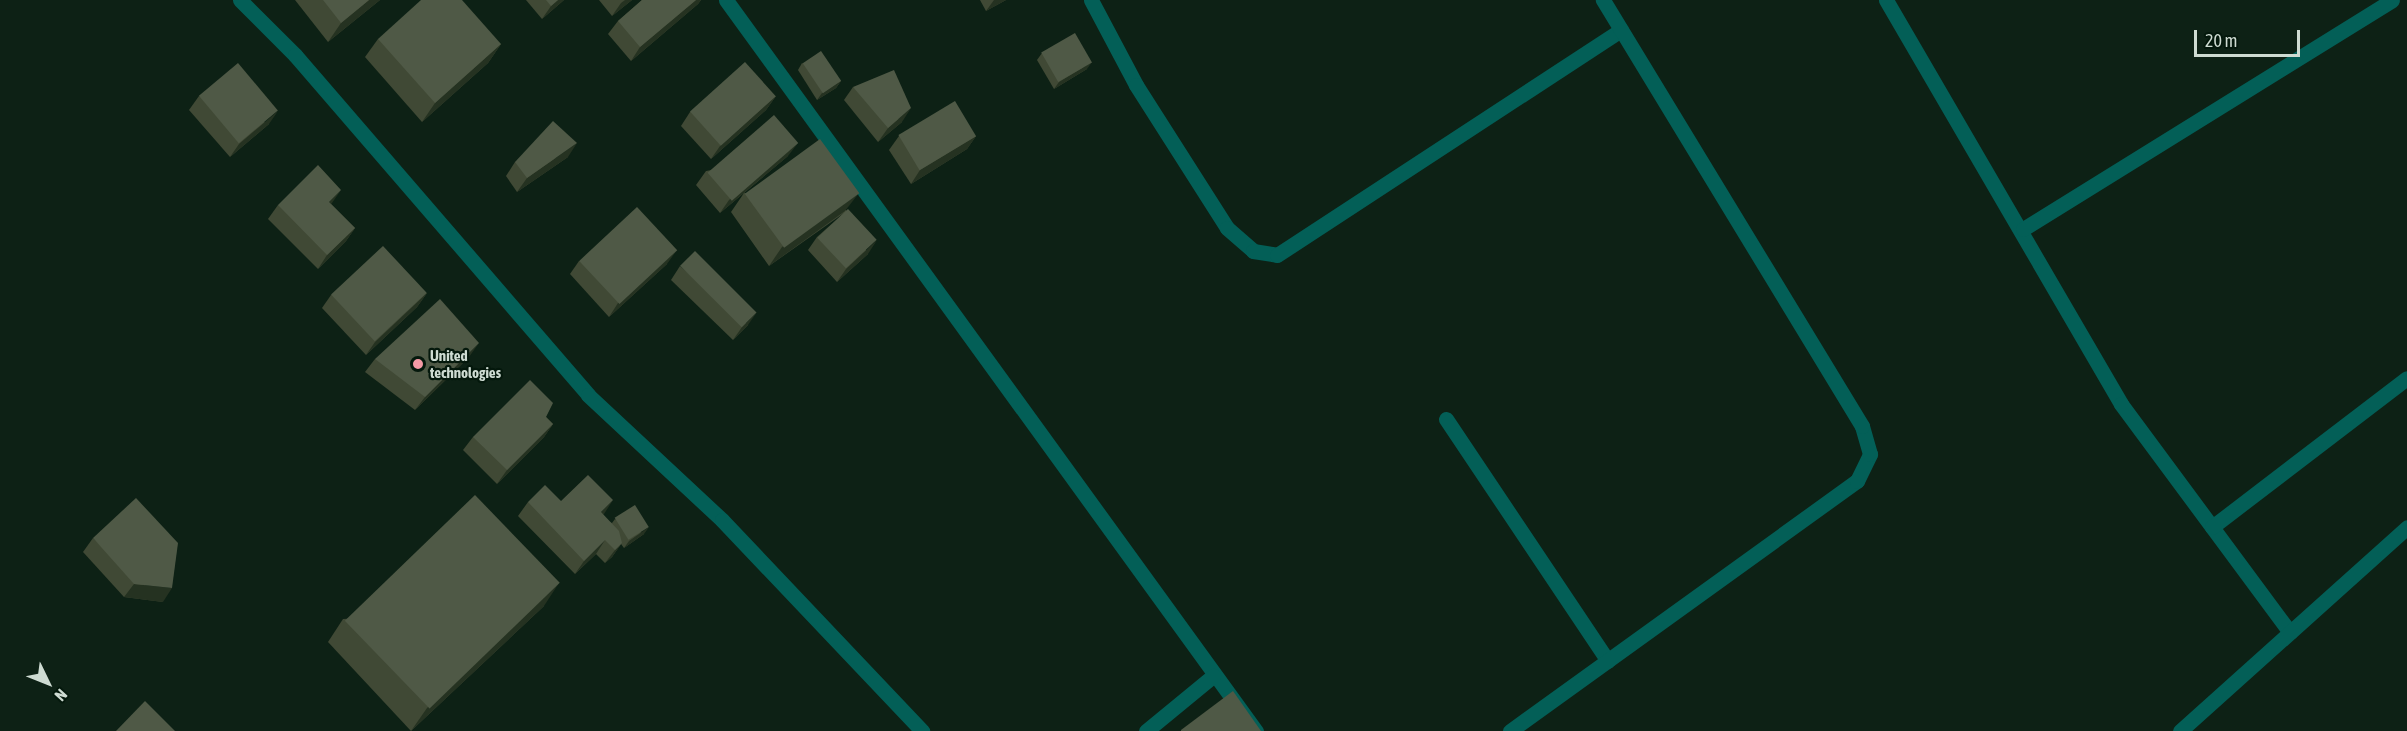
<!DOCTYPE html>
<style>
body{margin:0}
#map{position:relative;width:2407px;height:731px;overflow:hidden;background:#0d2115;font-family:"Asap Condensed",sans-serif}
div>[style]{position:absolute}
.street>*{height:15px;margin:-7.5px;padding:0 7.5px;transform-origin:7.5px;border-radius:7.5px;background:#035f57}
.wall>*{inset:0;background:#404935}
.shaded-wall>*{inset:0;background:#253221}
.building>*{inset:0;background:#4f5946;transform-origin:0 0}
.dots>*{width:16px;height:16px;translate:-50% -50%;box-sizing:border-box;border:3px solid #04180c;border-radius:50%}
span{translate:-50% -50%;white-space:nowrap;text-align:center;line-height:1.15;-webkit-text-stroke:4.5px #04180c;paint-order:stroke}
.poi-label{font-size:15px;color:#cedbd2;font-weight:700}
.left{translate:0 -50%;text-align:left}
.north{position:absolute;left:18px;top:653px;width:60px;height:60px;-webkit-text-stroke:4px #04180c;paint-order:stroke;rotate:133deg;font-size:16px;font-weight:700;line-height:24px;text-align:center;color:#cedbd2}
.north::after{content:'';display:block;margin:auto;width:21px;height:27px;background:#cedbd2;clip-path:polygon(50% 0,100% 100%,50% 72%,0 100%)}
.scale{position:absolute;left:2194px;top:30px;width:106px;height:27px;box-sizing:border-box;border:3px solid #cedbd2;border-top:0;padding-left:8px;font-size:18px;line-height:21px;white-space:nowrap;color:#cedbd2;-webkit-text-stroke:4px #04180c;paint-order:stroke}
</style>
<div id="map">
<div class="street">
<div style="left:240px;top:0;width:78px;rotate:45deg"></div>
<div style="left:295px;top:55px;width:449px;rotate:49.2deg"></div>
<div style="left:588px;top:395px;width:183px;rotate:43deg"></div>
<div style="left:722px;top:520px;width:291px;rotate:46.5deg"></div>
<div style="left:726px;top:0;width:903px;rotate:54.06deg"></div>
<div style="left:1091px;top:0;width:96px;rotate:62.1deg"></div>
<div style="left:1136px;top:85px;width:169px;rotate:57.5deg"></div>
<div style="left:1227px;top:228px;width:35px;rotate:41deg"></div>
<div style="left:1253px;top:251px;width:24px;rotate:9deg"></div>
<div style="left:1277px;top:255px;width:411px;rotate:-33.2deg"></div>
<div style="left:1886px;top:0;width:467px;rotate:59.8deg"></div>
<div style="left:2121px;top:404px;width:284px;rotate:53.5deg"></div>
<div style="left:2023px;top:229px;width:434px;rotate:-31.8deg"></div>
<div style="left:1446px;top:419px;width:291px;rotate:56.2deg"></div>
<div style="left:2212px;top:527px;width:245px;rotate:-37.4deg"></div>
<div style="left:1146px;top:731px;width:87px;rotate:-39.4deg"></div>
<div style="left:1510px;top:731px;width:428px;rotate:-35.8deg"></div>
<div style="left:1857px;top:481px;width:30px;rotate:-64deg"></div>
<div style="left:1870px;top:454px;width:29px;rotate:-106deg"></div>
<div style="left:1862px;top:426px;width:499px;rotate:-121.3deg"></div>
<div style="left:2180px;top:731px;width:305px;rotate:-41.9deg"></div>
</div>
<div class="wall">
<div style="clip-path:polygon(295px 0,380px 0,328px 42px)"></div>
<div style="clip-path:polygon(526px 0,564px 0,542px 19px)"></div>
<div style="clip-path:polygon(599px 0,632px 0,612px 16px)"></div>
<div style="clip-path:polygon(642px 0,701px 0,698px 4px,631px 61px,608px 34px,618px 21px)"></div>
<div style="clip-path:polygon(980px 0,1006px 0,986px 11px)"></div>
<div style="clip-path:polygon(378px 39px,501px 44px,488px 63px,422px 122px,365px 57px)"></div>
<div style="clip-path:polygon(1042px 53px,1087px 69px,1054px 89px,1037px 60px)"></div>
<div style="clip-path:polygon(802px 63px,841px 81px,836px 88px,817px 100px,798px 70px)"></div>
<div style="clip-path:polygon(853px 87px,902px 122px,878px 142px,844px 100px)"></div>
<div style="clip-path:polygon(199px 96px,269px 124px,230px 157px,189px 110px)"></div>
<div style="clip-path:polygon(776px 96px,766px 110px,711px 159px,681px 126px,690px 112px)"></div>
<div style="clip-path:polygon(899px 136px,976px 136px,967px 149px,911px 184px,889px 150px)"></div>
<div style="clip-path:polygon(788px 156px,744px 193px,846px 210px,868px 254px,837px 282px,808px 250px,817px 237px,844px 213px,769px 266px,731px 212px,744px 193px,720px 213px,696px 185px,706px 171px)"></div>
<div style="clip-path:polygon(568px 157px,517px 192px,506px 176px,515px 162px)"></div>
<div style="clip-path:polygon(331px 204px,355px 228px,346px 241px,318px 269px,268px 219px,278px 205px)"></div>
<div style="clip-path:polygon(579px 261px,667px 264px,609px 317px,570px 274px)"></div>
<div style="clip-path:polygon(680px 266px,748px 325px,733px 340px,671px 280px)"></div>
<div style="clip-path:polygon(427px 293px,417px 307px,366px 355px,322px 308px,331px 295px)"></div>
<div style="clip-path:polygon(469px 357px,415px 410px,365px 372px,375px 359px)"></div>
<div style="clip-path:polygon(546px 417px,553px 424px,544px 437px,497px 484px,463px 450px,473px 437px)"></div>
<div style="clip-path:polygon(561px 501px,612px 523px,615px 519px,644px 534px,624px 548px,621px 544px,612px 557px,605px 563px,596px 554px,575px 574px,518px 516px,528px 502px)"></div>
<div style="clip-path:polygon(93px 538px,163px 602px,124px 597px,83px 552px)"></div>
<div style="clip-path:polygon(544px 606px,411px 731px,328px 642px,343px 619px)"></div>
</div>
<div class="shaded-wall">
<div style="clip-path:polygon(369px 0,380px 0,328px 42px,341px 23px)"></div>
<div style="clip-path:polygon(558px 0,564px 0,542px 19px,551px 6px)"></div>
<div style="clip-path:polygon(625px 0,632px 0,612px 16px,621px 3px)"></div>
<div style="clip-path:polygon(696px 0,701px 0,698px 4px,631px 61px,640px 47px)"></div>
<div style="clip-path:polygon(994px 0,1006px 0,986px 11px)"></div>
<div style="clip-path:polygon(501px 44px,488px 63px,422px 122px,435px 103px)"></div>
<div style="clip-path:polygon(1092px 62px,1087px 69px,1054px 89px,1059px 82px)"></div>
<div style="clip-path:polygon(841px 81px,836px 88px,817px 100px,822px 93px)"></div>
<div style="clip-path:polygon(776px 96px,766px 110px,711px 159px,720px 146px)"></div>
<div style="clip-path:polygon(911px 108px,902px 122px,878px 142px,888px 128px)"></div>
<div style="clip-path:polygon(278px 111px,269px 124px,230px 157px,239px 144px)"></div>
<div style="clip-path:polygon(976px 136px,967px 149px,911px 184px,920px 170px)"></div>
<div style="clip-path:polygon(577px 143px,568px 157px,517px 192px,527px 178px)"></div>
<div style="clip-path:polygon(798px 143px,788px 156px,720px 213px,729px 200px)"></div>
<div style="clip-path:polygon(341px 190px,332px 203px,320px 216px,329px 202px)"></div>
<div style="clip-path:polygon(859px 193px,845px 211px,769px 266px,782px 247px)"></div>
<div style="clip-path:polygon(355px 228px,346px 241px,318px 269px,327px 255px)"></div>
<div style="clip-path:polygon(877px 240px,868px 254px,837px 282px,846px 269px)"></div>
<div style="clip-path:polygon(677px 250px,667px 264px,609px 317px,618px 303px)"></div>
<div style="clip-path:polygon(427px 293px,417px 307px,366px 355px,375px 342px)"></div>
<div style="clip-path:polygon(757px 312px,748px 325px,733px 340px,742px 327px)"></div>
<div style="clip-path:polygon(479px 343px,469px 357px,415px 410px,425px 397px)"></div>
<div style="clip-path:polygon(553px 424px,544px 437px,497px 484px,507px 470px)"></div>
<div style="clip-path:polygon(613px 500px,604px 514px,592px 526px,601px 512px)"></div>
<div style="clip-path:polygon(649px 527px,644px 534px,624px 548px,629px 541px)"></div>
<div style="clip-path:polygon(605px 540px,596px 554px,575px 574px,584px 561px)"></div>
<div style="clip-path:polygon(622px 543px,612px 557px,605px 563px,615px 550px)"></div>
<div style="clip-path:polygon(559px 583px,544px 606px,411px 731px,427px 708px)"></div>
<div style="clip-path:polygon(134px 584px,172px 588px,163px 602px,124px 597px)"></div>
</div>
<div class="building">
<div style="clip-path:polygon(323px 0,369px 0,341px 23px)"></div>
<div style="clip-path:polygon(421px 0,462px 0,501px 44px,435px 103px,378px 39px)"></div>
<div style="clip-path:polygon(546px 0,558px 0,551px 6px)"></div>
<div style="clip-path:polygon(642px 0,696px 0,640px 47px,618px 21px)"></div>
<div style="left:1075px;top:33px;width:34px;height:39px;rotate:60deg"></div>
<div style="left:821px;top:51px;width:36px;height:22px;rotate:56deg"></div>
<div style="left:745px;top:62px;width:46px;height:74px;rotate:48deg"></div>
<div style="left:238px;top:63px;width:62px;height:51px;rotate:50deg"></div>
<div style="clip-path:polygon(894px 70px,911px 108px,888px 128px,853px 87px)"></div>
<div style="left:955px;top:101px;width:41px;height:66px;rotate:59deg"></div>
<div style="left:774px;top:115px;width:37px;height:88px;rotate:49deg"></div>
<div style="clip-path:polygon(553px 121px,577px 143px,527px 178px,515px 162px)"></div>
<div style="left:820px;top:139px;width:67px;height:93px;rotate:54deg"></div>
<div style="clip-path:polygon(318px 165px,341px 190px,329px 202px,355px 228px,327px 255px,278px 205px)"></div>
<div style="left:637px;top:207px;width:59px;height:79px;rotate:47deg"></div>
<div style="left:848px;top:209px;width:42px;height:42px;rotate:47deg"></div>
<div style="left:383px;top:246px;width:64px;height:71px;rotate:47deg"></div>
<div style="left:695px;top:251px;width:87px;height:21px;rotate:45deg"></div>
<div style="clip-path:polygon(440px 299px,479px 343px,425px 397px,375px 359px)"></div>
<div style="clip-path:polygon(530px 380px,553px 403px,546px 417px,553px 424px,507px 470px,473px 437px)"></div>
<div style="clip-path:polygon(588px 475px,613px 500px,601px 512px,619px 531px,622px 543px,615px 550px,605px 540px,584px 561px,528px 502px,545px 485px,561px 501px)"></div>
<div style="left:475px;top:495px;width:122px;height:181px;rotate:46deg"></div>
<div style="clip-path:polygon(136px 498px,178px 543px,172px 588px,134px 584px,93px 538px)"></div>
<div style="left:635px;top:505px;width:26px;height:24px;rotate:58deg"></div>
<div style="clip-path:polygon(1233px 691px,1261px 731px,1181px 731px,1181px 730px)"></div>
<div style="clip-path:polygon(145px 701px,175px 731px,116px 731px)"></div>
</div>
<div class="dots">
<div style="left:418px;top:364px;background:#f49aa6"></div>
</div>
<div class="poi-label">
<span class="left" style="left:430px;top:364px">United<br>technologies</span>
</div>
<div class="north">N</div>
<div class="scale">20 m</div>
</div>
